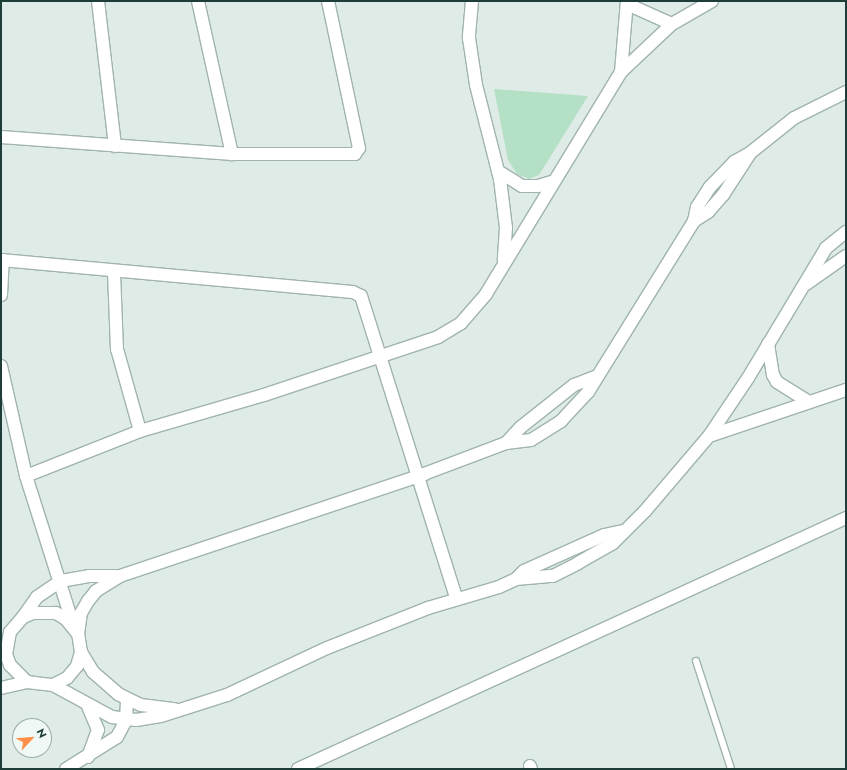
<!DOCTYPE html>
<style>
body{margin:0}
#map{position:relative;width:847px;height:770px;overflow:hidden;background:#deebe7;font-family:Jost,sans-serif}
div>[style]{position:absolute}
.green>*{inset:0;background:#b4e0c6}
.roads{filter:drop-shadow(1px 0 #a0b3af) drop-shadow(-1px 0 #a0b3af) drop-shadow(0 1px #a0b3af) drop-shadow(0 -1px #a0b3af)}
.service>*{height:6px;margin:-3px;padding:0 3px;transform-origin:3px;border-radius:3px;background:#fff}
.minor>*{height:12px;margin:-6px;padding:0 6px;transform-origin:6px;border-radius:6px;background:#fff}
span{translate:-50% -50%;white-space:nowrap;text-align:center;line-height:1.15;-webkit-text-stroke:3px #eff8f4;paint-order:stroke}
.frame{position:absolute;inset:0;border:2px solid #1d3d39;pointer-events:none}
.north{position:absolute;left:12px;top:718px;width:40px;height:40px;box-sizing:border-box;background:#eff8f4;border:1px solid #9bada9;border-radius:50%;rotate:64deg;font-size:11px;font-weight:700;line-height:16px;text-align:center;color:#1d3d39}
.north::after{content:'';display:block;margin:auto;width:14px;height:18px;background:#ff8f48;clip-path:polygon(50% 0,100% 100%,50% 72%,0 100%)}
</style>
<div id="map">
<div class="green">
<div style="clip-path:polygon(494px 89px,588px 96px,539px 175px,529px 179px,517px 174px,508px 160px)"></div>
</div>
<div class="roads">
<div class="service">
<div style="left:696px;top:661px;width:114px;rotate:72deg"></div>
</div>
<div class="minor">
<div style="left:98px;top:1px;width:146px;rotate:83.3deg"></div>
<div style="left:198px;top:1px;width:157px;rotate:77.5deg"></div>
<div style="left:472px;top:1px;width:37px;rotate:95deg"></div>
<div style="left:469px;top:38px;width:48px;rotate:81.5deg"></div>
<div style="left:476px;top:85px;width:97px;rotate:75.7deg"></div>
<div style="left:500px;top:179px;width:49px;rotate:83deg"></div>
<div style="left:506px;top:228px;width:32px;rotate:94deg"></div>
<div style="left:627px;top:4px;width:49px;rotate:24deg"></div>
<div style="left:621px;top:72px;width:71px;rotate:-85.2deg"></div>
<div style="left:1px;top:137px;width:232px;rotate:4.2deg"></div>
<div style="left:232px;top:154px;width:123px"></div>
<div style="left:355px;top:154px;width:7px;rotate:-56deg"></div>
<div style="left:359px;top:148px;width:150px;rotate:-101.9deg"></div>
<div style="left:498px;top:171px;width:28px;rotate:32deg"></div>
<div style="left:522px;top:186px;width:16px"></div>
<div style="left:538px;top:186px;width:14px;rotate:-17deg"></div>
<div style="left:694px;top:221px;width:17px;rotate:-33deg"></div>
<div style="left:708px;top:212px;width:23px;rotate:-49deg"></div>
<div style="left:723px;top:195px;width:48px;rotate:-57deg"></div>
<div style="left:1px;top:260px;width:353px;rotate:5.2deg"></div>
<div style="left:353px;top:292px;width:9px;rotate:27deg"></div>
<div style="left:361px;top:296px;width:316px;rotate:72.5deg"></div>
<div style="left:114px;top:272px;width:77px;rotate:87.8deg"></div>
<div style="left:117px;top:349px;width:85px;rotate:74.3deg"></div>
<div style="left:806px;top:284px;width:49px;rotate:-35deg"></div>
<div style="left:1px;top:295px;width:35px;rotate:-87deg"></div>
<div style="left:768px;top:344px;width:31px;rotate:81deg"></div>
<div style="left:773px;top:375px;width:8px;rotate:60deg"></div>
<div style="left:777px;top:382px;width:36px;rotate:32deg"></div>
<div style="left:1px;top:366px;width:113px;rotate:77.2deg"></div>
<div style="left:26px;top:476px;width:158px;rotate:72.4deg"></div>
<div style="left:709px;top:436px;width:145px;rotate:-18.6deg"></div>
<div style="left:506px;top:443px;width:22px;rotate:-47deg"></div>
<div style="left:521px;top:427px;width:68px;rotate:-38.4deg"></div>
<div style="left:574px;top:385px;width:22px;rotate:-21deg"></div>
<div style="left:26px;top:476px;width:123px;rotate:-21.5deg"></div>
<div style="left:140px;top:431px;width:129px;rotate:-16.2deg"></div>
<div style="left:264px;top:395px;width:183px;rotate:-18.4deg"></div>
<div style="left:438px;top:337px;width:27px;rotate:-31deg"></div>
<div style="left:461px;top:323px;width:38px;rotate:-49deg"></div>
<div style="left:486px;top:294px;width:260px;rotate:-58.7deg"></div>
<div style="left:621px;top:72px;width:70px;rotate:-43.3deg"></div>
<div style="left:672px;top:24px;width:46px;rotate:-29.9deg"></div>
<div style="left:516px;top:579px;width:37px;rotate:-5deg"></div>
<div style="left:553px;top:576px;width:28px;rotate:-27deg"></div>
<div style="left:578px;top:563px;width:40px;rotate:-29.7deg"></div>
<div style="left:613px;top:543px;width:45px;rotate:-45deg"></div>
<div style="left:645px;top:511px;width:99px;rotate:-49.5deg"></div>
<div style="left:709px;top:436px;width:70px;rotate:-56.1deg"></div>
<div style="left:748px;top:378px;width:152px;rotate:-59deg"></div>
<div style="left:826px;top:248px;width:26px;rotate:-39deg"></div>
<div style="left:23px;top:617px;width:24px;rotate:-55deg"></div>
<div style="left:37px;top:597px;width:29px;rotate:-34deg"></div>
<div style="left:61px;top:581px;width:28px;rotate:-10deg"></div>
<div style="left:89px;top:576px;width:27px"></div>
<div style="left:78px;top:634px;width:21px;rotate:-82deg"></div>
<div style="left:81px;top:613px;width:14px;rotate:-60deg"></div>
<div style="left:88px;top:601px;width:13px;rotate:-51deg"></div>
<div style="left:96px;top:591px;width:28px;rotate:-32deg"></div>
<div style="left:120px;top:576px;width:321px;rotate:-18.5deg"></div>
<div style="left:424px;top:474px;width:88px;rotate:-20.7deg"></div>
<div style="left:506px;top:443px;width:25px;rotate:-7deg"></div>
<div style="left:531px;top:440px;width:36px;rotate:-32deg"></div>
<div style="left:561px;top:421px;width:40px;rotate:-47deg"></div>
<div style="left:588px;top:392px;width:201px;rotate:-58.2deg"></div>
<div style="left:694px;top:221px;width:14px;rotate:-78deg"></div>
<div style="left:697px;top:207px;width:24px;rotate:-57deg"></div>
<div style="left:710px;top:187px;width:35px;rotate:-46deg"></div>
<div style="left:734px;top:162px;width:18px;rotate:-29deg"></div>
<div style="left:750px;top:153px;width:56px;rotate:-38.5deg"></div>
<div style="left:794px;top:118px;width:58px;rotate:-26.6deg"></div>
<div style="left:81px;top:652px;width:23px;rotate:59deg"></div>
<div style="left:93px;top:672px;width:33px;rotate:41deg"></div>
<div style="left:118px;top:694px;width:25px;rotate:26deg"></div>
<div style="left:141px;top:705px;width:34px;rotate:7deg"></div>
<div style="left:53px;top:685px;width:67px;rotate:28.5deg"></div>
<div style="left:112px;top:717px;width:24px;rotate:7deg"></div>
<div style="left:136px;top:720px;width:25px;rotate:-9deg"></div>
<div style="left:161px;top:716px;width:69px;rotate:-17.7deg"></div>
<div style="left:227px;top:695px;width:110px;rotate:-25.2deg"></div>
<div style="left:327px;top:648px;width:109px;rotate:-21.6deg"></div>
<div style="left:428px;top:608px;width:74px;rotate:-16.5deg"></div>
<div style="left:499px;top:587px;width:19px;rotate:-25deg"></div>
<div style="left:516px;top:579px;width:11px;rotate:-45deg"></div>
<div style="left:524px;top:571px;width:88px;rotate:-24.2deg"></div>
<div style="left:604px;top:535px;width:19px;rotate:-12deg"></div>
<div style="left:1px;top:688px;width:27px;rotate:-13deg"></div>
<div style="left:27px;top:682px;width:26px;rotate:7deg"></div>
<div style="left:53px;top:685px;width:16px;rotate:-27deg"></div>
<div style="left:67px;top:678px;width:16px;rotate:-50deg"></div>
<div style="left:77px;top:666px;width:15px;rotate:-74deg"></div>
<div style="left:81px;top:652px;width:18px;rotate:-99deg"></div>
<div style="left:78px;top:634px;width:19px;rotate:-129deg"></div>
<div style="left:66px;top:619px;width:12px;rotate:-149deg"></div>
<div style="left:56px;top:613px;width:23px;rotate:180deg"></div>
<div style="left:33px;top:613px;width:11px;rotate:158deg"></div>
<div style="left:23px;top:617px;width:20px;rotate:131deg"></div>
<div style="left:10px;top:632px;width:22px;rotate:100deg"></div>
<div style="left:6px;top:654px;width:12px;rotate:70deg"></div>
<div style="left:10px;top:665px;width:24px;rotate:45deg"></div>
<div style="left:88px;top:757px;width:29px;rotate:-70deg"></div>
<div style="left:98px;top:730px;width:25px;rotate:-113deg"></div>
<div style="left:530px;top:766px;width:3px;rotate:72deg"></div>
<div style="left:66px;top:769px;width:60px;rotate:-32.1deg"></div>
<div style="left:117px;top:737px;width:19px;rotate:-62deg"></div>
<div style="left:126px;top:720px;width:20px;rotate:-87deg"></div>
<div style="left:298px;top:769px;width:603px;rotate:-24.61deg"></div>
</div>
</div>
<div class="frame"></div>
<div class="north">N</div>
</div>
